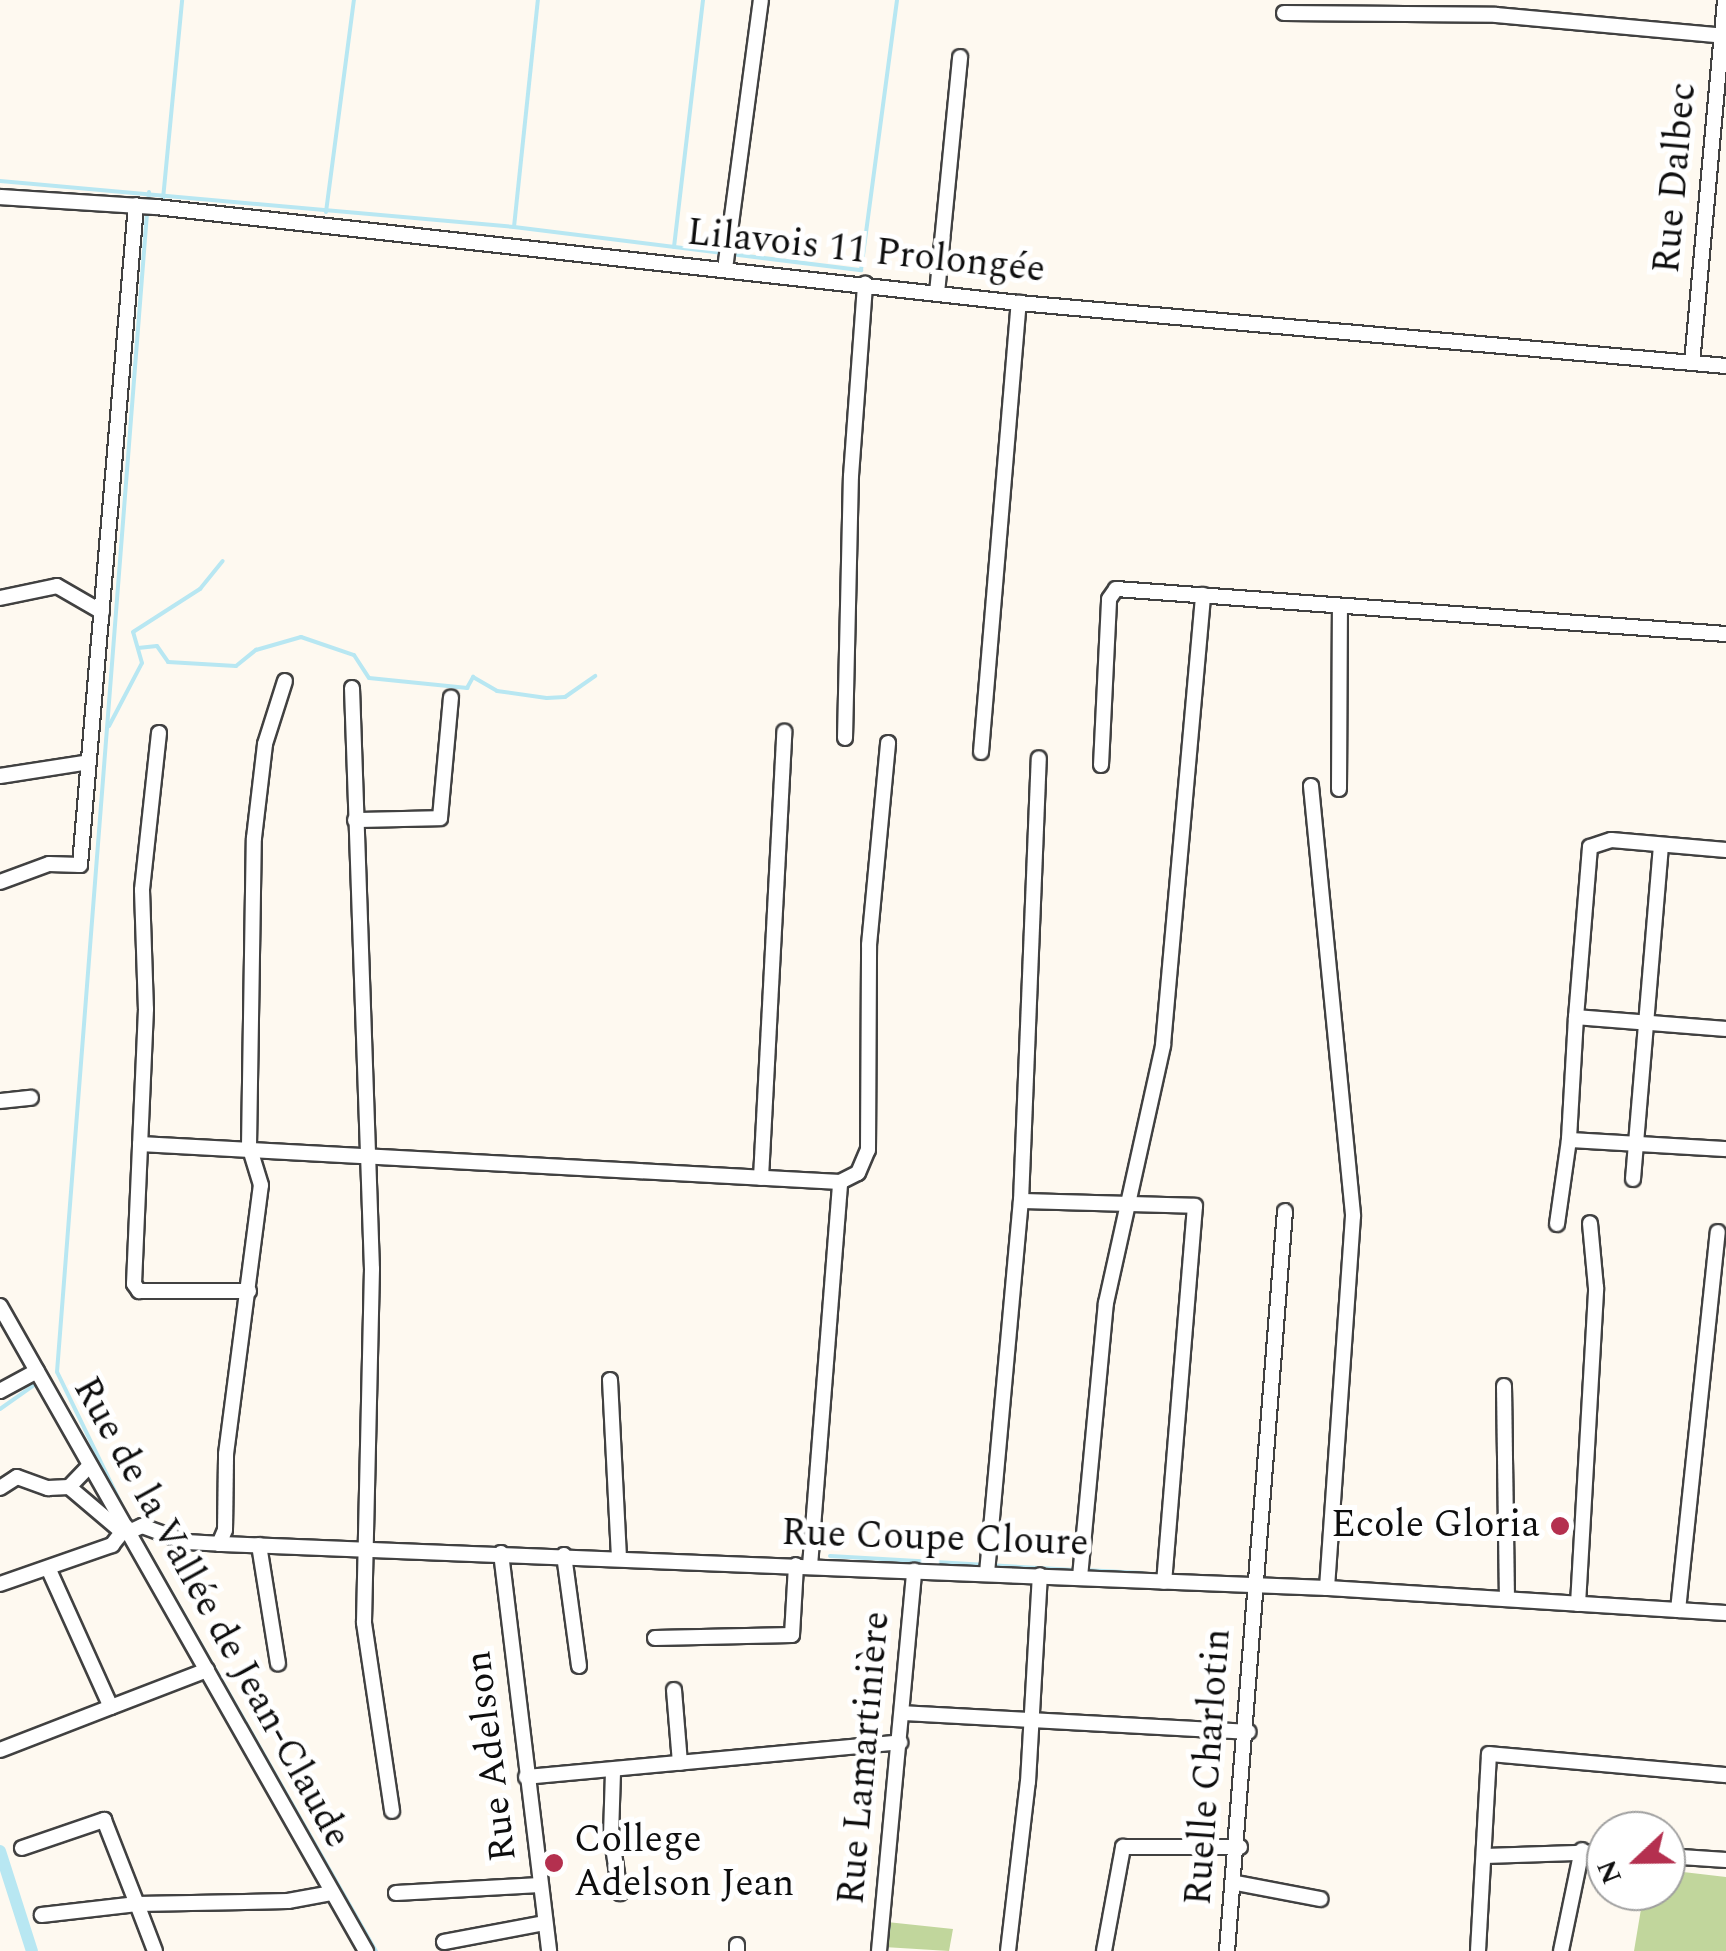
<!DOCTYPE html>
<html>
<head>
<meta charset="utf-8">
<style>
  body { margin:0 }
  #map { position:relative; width:1726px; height:1951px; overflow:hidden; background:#fef9f0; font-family:Spectral,serif }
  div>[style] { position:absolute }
  .forest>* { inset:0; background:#c1d69c }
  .stream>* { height:4px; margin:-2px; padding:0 2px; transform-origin:2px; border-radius:2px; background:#b8e7f2 }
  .canal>* { height:12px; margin:-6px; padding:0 6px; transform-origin:6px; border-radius:6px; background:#b8e7f2 }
  .roads { filter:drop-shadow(2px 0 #414141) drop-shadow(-2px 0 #414141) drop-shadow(0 2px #414141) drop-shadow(0 -2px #414141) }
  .minor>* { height:14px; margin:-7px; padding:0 7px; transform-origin:7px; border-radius:7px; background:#fff }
  .dots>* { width:28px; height:28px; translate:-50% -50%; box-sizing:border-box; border:5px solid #fff; border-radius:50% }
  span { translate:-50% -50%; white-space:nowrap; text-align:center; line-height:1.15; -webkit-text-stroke:10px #fff; paint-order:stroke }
  .street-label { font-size:38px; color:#0e0e0e }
  .poi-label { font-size:38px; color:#0e0e0e }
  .right { translate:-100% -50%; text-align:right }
  .left { translate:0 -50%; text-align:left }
  .north { position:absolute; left:1586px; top:1811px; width:100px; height:100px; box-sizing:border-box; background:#fff; border:2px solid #9f9f9f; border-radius:50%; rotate:248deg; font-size:28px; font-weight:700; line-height:40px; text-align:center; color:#0e0e0e }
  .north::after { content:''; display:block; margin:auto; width:35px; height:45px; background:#b4304f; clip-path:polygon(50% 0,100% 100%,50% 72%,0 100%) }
</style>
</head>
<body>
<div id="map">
  <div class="forest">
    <i style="clip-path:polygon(1666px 1870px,1726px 1877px,1726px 1951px,1634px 1951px,1644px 1891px,1666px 1891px)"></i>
    <i style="clip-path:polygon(887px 1922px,953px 1929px,949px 1951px,884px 1947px)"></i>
  </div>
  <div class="stream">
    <i style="left:0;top:181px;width:516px;rotate:5.11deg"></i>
    <i style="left:514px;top:227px;width:350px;rotate:7.1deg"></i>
    <i style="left:861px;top:270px;width:272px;rotate:-82.4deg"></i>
    <i style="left:163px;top:199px;width:200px;rotate:-84.5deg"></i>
    <i style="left:148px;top:204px;width:12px;rotate:-85deg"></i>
    <i style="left:326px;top:212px;width:214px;rotate:-82.5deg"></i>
    <i style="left:514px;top:227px;width:228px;rotate:-84deg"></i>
    <i style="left:674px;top:247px;width:249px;rotate:-83.3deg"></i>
    <i style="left:138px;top:648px;width:19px;rotate:-6deg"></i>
    <i style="left:157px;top:646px;width:19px;rotate:55deg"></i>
    <i style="left:168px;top:662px;width:68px;rotate:3.4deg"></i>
    <i style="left:236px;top:666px;width:26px;rotate:-39deg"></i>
    <i style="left:256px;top:650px;width:47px;rotate:-16.1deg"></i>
    <i style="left:301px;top:637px;width:56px;rotate:18.8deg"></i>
    <i style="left:354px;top:655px;width:27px;rotate:57deg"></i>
    <i style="left:369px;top:678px;width:99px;rotate:5.8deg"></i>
    <i style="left:467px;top:688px;width:13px;rotate:-61deg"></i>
    <i style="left:473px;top:677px;width:28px;rotate:30deg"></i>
    <i style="left:497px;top:691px;width:50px;rotate:8deg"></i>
    <i style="left:547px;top:698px;width:18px;rotate:-3deg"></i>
    <i style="left:565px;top:697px;width:37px;rotate:-35deg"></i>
    <i style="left:109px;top:726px;width:71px;rotate:-62.4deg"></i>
    <i style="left:142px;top:663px;width:32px;rotate:-106deg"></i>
    <i style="left:133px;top:632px;width:80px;rotate:-32.7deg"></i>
    <i style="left:200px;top:589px;width:36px;rotate:-51deg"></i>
    <i style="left:0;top:1409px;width:45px;rotate:-35.1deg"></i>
    <i style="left:128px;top:1518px;width:162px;rotate:-115.9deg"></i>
    <i style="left:57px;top:1372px;width:1162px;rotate:-85.56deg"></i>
    <i style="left:138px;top:1534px;width:480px;rotate:60.3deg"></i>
    <i style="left:830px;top:1556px;width:245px;rotate:3.3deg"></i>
    <i style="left:1084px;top:1570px;width:58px;rotate:3deg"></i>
    <i style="left:886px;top:1951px;width:30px;rotate:-84deg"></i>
  </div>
  <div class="canal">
    <i style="left:0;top:1851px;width:105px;rotate:72.3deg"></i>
  </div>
  <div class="roads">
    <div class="minor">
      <i style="left:1284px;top:13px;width:212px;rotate:0.5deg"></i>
      <i style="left:1496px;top:15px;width:231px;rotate:5.2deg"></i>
      <i style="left:0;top:197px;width:156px;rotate:3.7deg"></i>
      <i style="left:156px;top:207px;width:868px;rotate:6.35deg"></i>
      <i style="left:1019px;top:303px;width:710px;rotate:5.09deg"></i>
      <i style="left:725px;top:269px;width:271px;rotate:-82.4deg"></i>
      <i style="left:937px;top:293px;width:237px;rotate:-84.4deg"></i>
      <i style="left:1692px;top:363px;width:364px;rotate:-84.8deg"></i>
      <i style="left:0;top:598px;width:58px;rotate:-11.9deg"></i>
      <i style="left:57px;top:586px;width:52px;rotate:30deg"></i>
      <i style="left:352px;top:688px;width:581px;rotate:88.03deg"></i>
      <i style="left:372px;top:1269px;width:354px;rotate:91.3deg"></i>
      <i style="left:364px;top:1623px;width:190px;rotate:81.5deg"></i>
      <i style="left:159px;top:733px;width:158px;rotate:96.2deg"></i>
      <i style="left:142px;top:890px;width:119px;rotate:88.1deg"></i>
      <i style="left:146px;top:1009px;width:275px;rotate:92.5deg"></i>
      <i style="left:134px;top:1284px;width:9px;rotate:54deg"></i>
      <i style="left:139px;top:1291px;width:110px"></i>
      <i style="left:845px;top:738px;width:262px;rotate:-88.7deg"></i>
      <i style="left:851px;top:476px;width:193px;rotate:-85.8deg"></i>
      <i style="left:981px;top:752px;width:451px;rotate:-85.2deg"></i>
      <i style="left:1101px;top:765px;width:166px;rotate:-87.2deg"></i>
      <i style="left:1109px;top:599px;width:12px;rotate:-55deg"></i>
      <i style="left:1116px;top:589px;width:612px;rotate:4.22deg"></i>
      <i style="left:0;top:776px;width:90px;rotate:-8.9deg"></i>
      <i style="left:1311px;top:786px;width:432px;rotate:84.4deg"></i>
      <i style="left:1353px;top:1216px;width:373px;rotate:94deg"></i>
      <i style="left:1339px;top:789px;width:183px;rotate:-89.7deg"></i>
      <i style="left:355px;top:820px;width:85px;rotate:-1.3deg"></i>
      <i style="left:440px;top:818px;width:121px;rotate:-84.8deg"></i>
      <i style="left:1726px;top:850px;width:115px;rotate:-175deg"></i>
      <i style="left:1611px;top:840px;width:22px;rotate:162deg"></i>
      <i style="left:1590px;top:847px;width:171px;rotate:94.7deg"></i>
      <i style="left:1576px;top:1017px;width:150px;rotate:4.6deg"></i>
      <i style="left:0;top:882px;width:52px;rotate:-20.2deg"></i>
      <i style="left:49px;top:864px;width:31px;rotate:2deg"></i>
      <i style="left:80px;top:865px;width:662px;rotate:-85.15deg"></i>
      <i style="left:1576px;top:1017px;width:123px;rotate:93.3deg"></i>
      <i style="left:1569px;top:1140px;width:157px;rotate:3.3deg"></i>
      <i style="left:0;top:1101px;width:31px;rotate:-6deg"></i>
      <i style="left:140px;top:1144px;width:701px;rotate:3.11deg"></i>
      <i style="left:840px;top:1182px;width:20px;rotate:-27deg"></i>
      <i style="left:858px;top:1173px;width:25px;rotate:-67deg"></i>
      <i style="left:868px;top:1150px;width:205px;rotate:-89.7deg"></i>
      <i style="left:869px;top:945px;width:203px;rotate:-84.6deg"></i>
      <i style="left:761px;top:1178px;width:447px;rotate:-87deg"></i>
      <i style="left:1633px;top:1179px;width:335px;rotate:-85.2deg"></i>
      <i style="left:1021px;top:1201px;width:174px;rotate:1.6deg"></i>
      <i style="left:1195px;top:1206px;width:377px;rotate:94.7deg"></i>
      <i style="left:1557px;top:1224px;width:85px;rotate:-81.9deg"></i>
      <i style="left:0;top:1306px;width:742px;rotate:60.43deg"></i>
      <i style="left:610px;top:1380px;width:178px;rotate:87.1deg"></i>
      <i style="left:1504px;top:1386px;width:213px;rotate:89.2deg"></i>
      <i style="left:0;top:1391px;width:42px;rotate:-28.4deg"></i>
      <i style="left:69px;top:1487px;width:70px;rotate:40.3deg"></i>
      <i style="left:0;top:1488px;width:20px;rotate:-33deg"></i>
      <i style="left:17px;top:1477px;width:33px;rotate:20deg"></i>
      <i style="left:48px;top:1488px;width:21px;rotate:-3deg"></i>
      <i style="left:69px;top:1487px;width:30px;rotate:-46deg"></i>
      <i style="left:129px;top:1532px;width:14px;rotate:-25deg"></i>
      <i style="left:142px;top:1526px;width:47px;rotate:20deg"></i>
      <i style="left:186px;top:1542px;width:36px;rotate:3deg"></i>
      <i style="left:222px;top:1544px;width:1106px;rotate:2.28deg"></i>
      <i style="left:1327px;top:1588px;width:400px;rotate:3.6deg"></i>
      <i style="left:219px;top:1544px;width:15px;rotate:-67deg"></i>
      <i style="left:225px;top:1530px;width:76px;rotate:-89.2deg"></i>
      <i style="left:226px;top:1454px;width:271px;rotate:-82.6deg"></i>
      <i style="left:261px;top:1185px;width:41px;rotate:-107.1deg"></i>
      <i style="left:249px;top:1146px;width:308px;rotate:-89.1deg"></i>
      <i style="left:254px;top:838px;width:95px;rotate:-83.3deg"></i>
      <i style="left:265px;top:744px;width:66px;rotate:-72.4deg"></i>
      <i style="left:259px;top:1545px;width:120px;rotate:80.9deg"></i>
      <i style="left:501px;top:1553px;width:401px;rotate:83.1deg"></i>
      <i style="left:564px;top:1555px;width:112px;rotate:82.3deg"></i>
      <i style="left:810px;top:1566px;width:385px;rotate:-85.5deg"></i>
      <i style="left:49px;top:1570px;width:150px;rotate:65.7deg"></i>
      <i style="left:111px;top:1707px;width:103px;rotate:-21.1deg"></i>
      <i style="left:987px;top:1573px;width:374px;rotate:-84.8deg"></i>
      <i style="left:1021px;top:1201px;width:443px;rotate:-87.7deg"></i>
      <i style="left:1080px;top:1577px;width:275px;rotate:-84.6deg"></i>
      <i style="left:1106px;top:1303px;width:264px;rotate:-77.5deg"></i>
      <i style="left:1163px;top:1045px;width:452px;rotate:-84.9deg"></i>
      <i style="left:0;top:1584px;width:119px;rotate:-19.2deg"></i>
      <i style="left:112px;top:1545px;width:23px;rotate:-52deg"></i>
      <i style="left:1578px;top:1604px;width:317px;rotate:-86.7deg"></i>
      <i style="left:1596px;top:1288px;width:65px;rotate:-95.3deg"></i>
      <i style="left:1678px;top:1610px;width:380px;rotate:-84deg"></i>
      <i style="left:655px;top:1638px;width:137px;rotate:-1.3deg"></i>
      <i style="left:792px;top:1635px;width:70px;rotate:-86.7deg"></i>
      <i style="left:674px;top:1690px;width:73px;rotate:85.3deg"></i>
      <i style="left:902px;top:1713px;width:347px;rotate:3.1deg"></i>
      <i style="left:0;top:1750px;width:119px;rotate:-21.2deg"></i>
      <i style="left:613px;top:1772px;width:62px;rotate:91.8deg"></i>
      <i style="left:611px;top:1834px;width:60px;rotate:81.3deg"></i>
      <i style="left:526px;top:1777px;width:376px;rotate:-5.3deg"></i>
      <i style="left:22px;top:1848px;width:87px;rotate:-18.9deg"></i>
      <i style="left:104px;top:1820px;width:90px;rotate:68.6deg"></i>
      <i style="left:137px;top:1904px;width:96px;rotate:173.4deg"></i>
      <i style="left:1485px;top:1856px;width:121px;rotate:-1.9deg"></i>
      <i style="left:1666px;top:1856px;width:60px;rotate:3.8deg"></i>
      <i style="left:1236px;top:1883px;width:86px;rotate:10.7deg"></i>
      <i style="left:396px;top:1893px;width:144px;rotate:-3.2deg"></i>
      <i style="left:444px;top:1942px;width:103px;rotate:-10.7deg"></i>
      <i style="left:155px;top:1951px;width:50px;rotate:-111deg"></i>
      <i style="left:137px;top:1904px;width:151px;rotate:-1.1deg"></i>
      <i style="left:288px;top:1901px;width:45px;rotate:-10.3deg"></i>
      <i style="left:737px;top:1951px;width:6px;rotate:-90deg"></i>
      <i style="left:879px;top:1951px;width:382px;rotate:-84.7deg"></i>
      <i style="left:1008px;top:1951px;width:170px;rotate:-83.3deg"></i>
      <i style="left:1028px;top:1782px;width:207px;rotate:-86.7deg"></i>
      <i style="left:1104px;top:1951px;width:106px;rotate:-79.6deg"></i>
      <i style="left:1123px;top:1847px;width:117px"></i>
      <i style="left:1227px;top:1951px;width:742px;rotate:-85.52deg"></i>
      <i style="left:1478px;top:1951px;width:197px;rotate:-86.8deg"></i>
      <i style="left:1489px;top:1754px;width:238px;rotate:5.1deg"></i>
      <i style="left:1561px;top:1951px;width:103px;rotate:-78.3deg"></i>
    </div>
  </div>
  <div class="dots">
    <i style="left:1560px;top:1526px;background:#b4304f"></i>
    <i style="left:554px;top:1863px;background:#b4304f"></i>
  </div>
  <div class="street-label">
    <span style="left:1676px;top:178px;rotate:-85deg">Rue Dalbec</span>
    <span style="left:866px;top:252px;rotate:6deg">Lilavois 11 Prolongée</span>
    <span style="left:935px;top:1539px;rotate:2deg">Rue Coupe Cloure</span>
    <span style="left:211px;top:1613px;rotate:61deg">Rue de la Vallée de Jean-Claude</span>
    <span style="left:492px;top:1756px;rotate:-97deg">Rue Adelson</span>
    <span style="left:865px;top:1758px;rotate:-85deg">Rue Lamartinière</span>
    <span style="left:1209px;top:1767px;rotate:-86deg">Ruelle Charlotin</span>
  </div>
  <div class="poi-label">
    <span class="right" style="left:1540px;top:1526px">Ecole Gloria</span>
    <span class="left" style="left:574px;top:1863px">College<br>Adelson Jean</span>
  </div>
  <div class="north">N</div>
</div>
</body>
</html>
